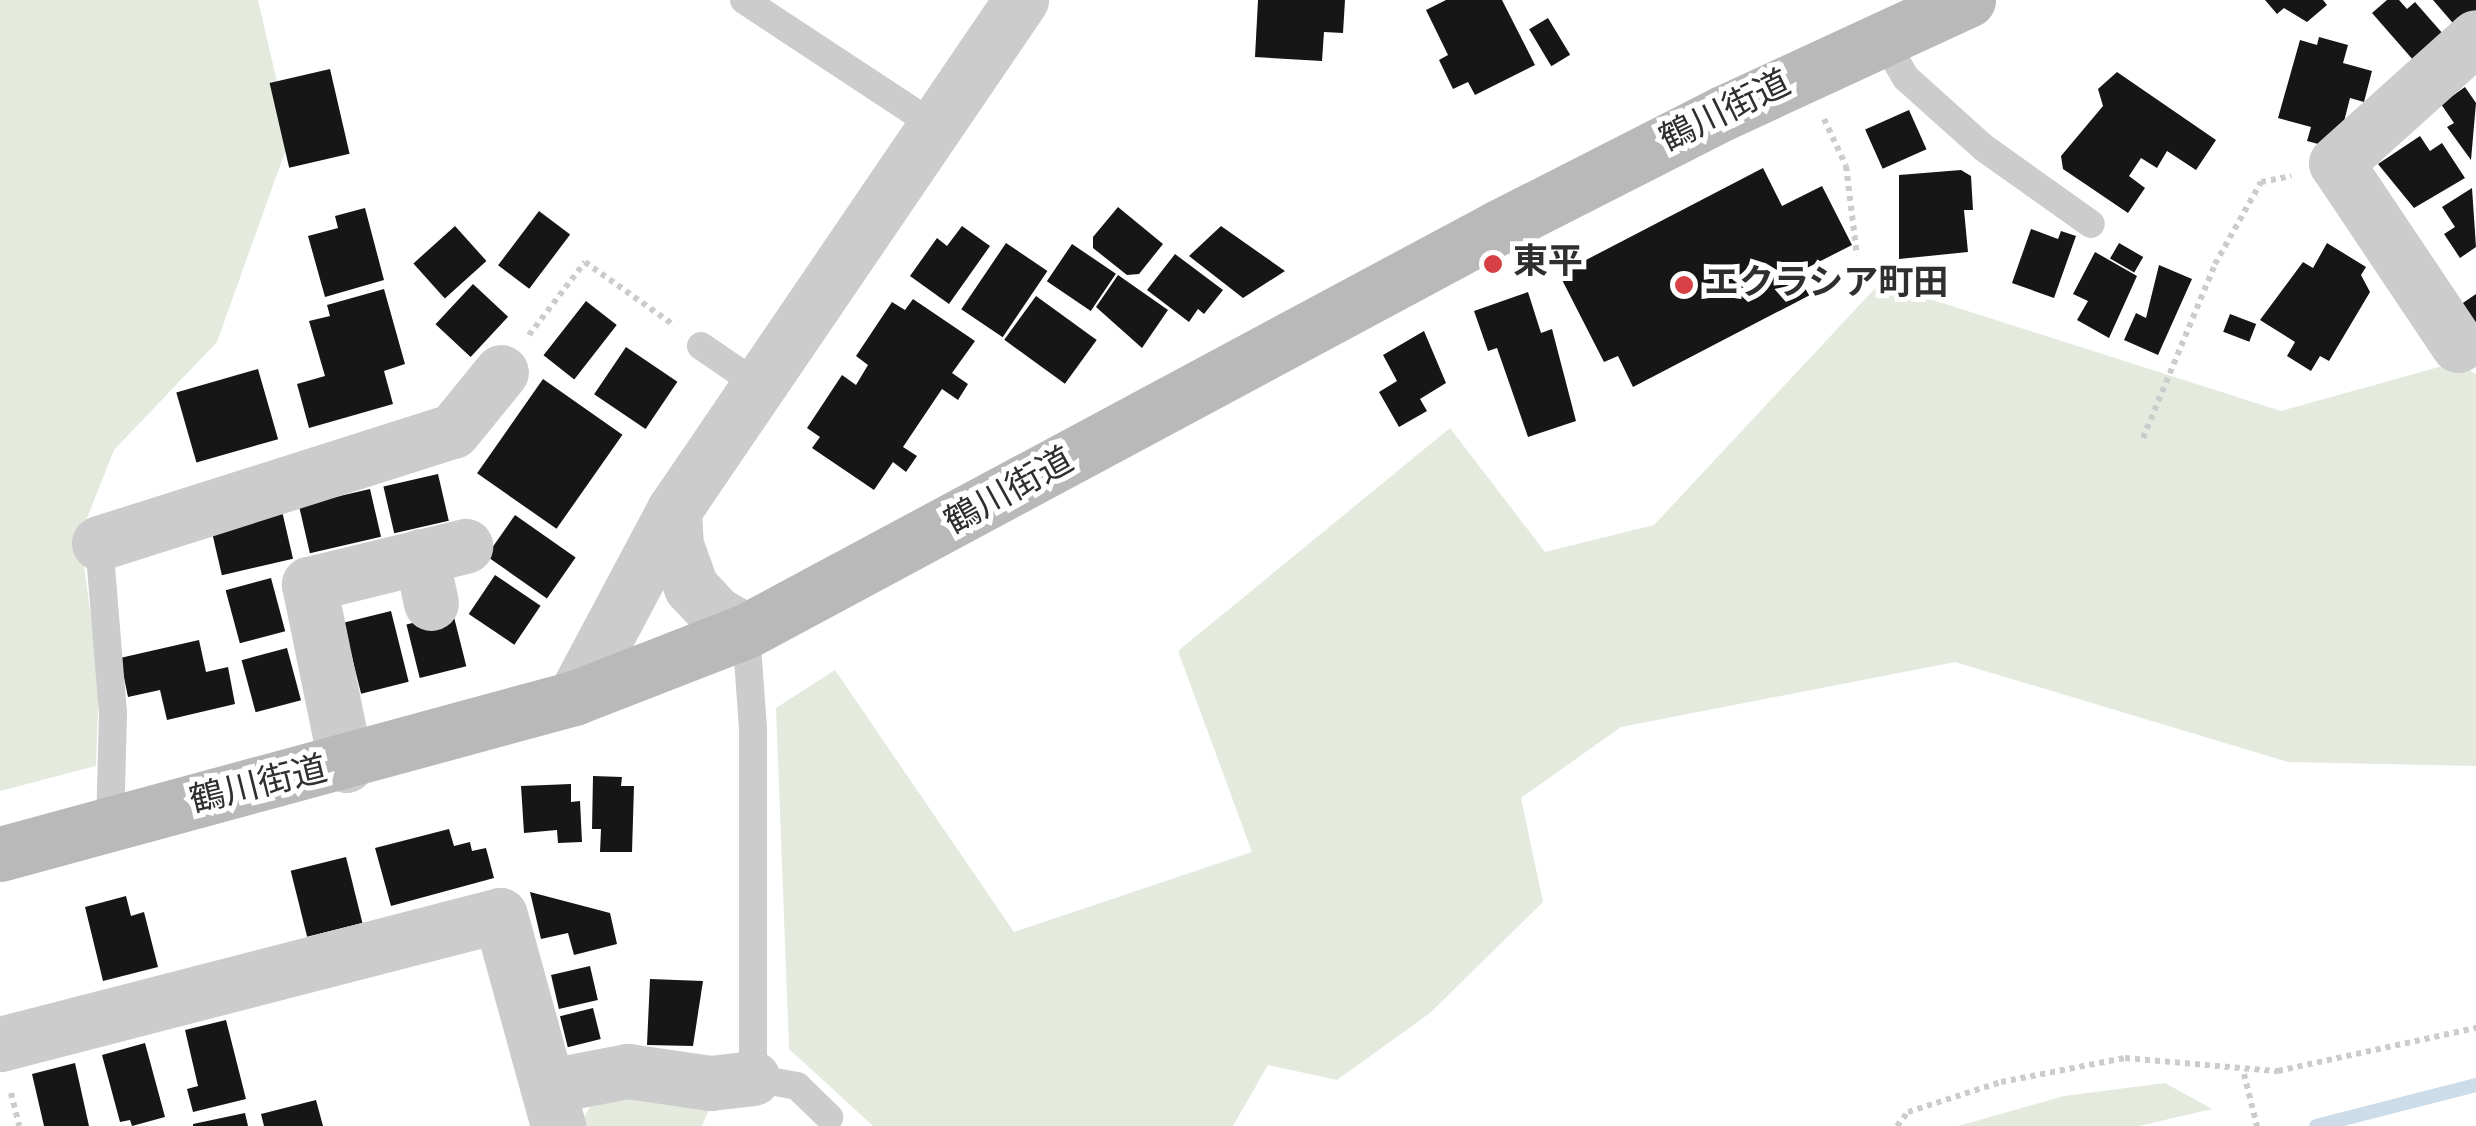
<!DOCTYPE html>
<html>
<head>
<meta charset="utf-8">
<style>
  body { margin:0 }
  #map { position:relative; width:2476px; height:1126px; overflow:hidden; background:#fff; font-family:Overpass,"Noto Sans JP",sans-serif }
  div>[style] { position:absolute }
  .green>* { inset:0; background:#e4ebde }
  .stream>* { height:14px; margin:-7px; padding:0 7px; transform-origin:7px; border-radius:7px; background:#ccdce9 }
  .building>* { inset:0; background:#161616; transform-origin:0 0 }
  .path>* { height:6px; margin-top:-3px; transform-origin:0; background:repeating-linear-gradient(90deg,#ccc 0 5px,transparent 0 10px) }
  .service>* { height:28px; margin:-14px; padding:0 14px; transform-origin:14px; border-radius:14px; background:#ccc }
  .minor>* { height:55px; margin:-27.5px; padding:0 27.5px; transform-origin:27.5px; border-radius:27.5px; background:#ccc }
  .tertiary>* { height:55px; margin:-27.5px; padding:0 27.5px; transform-origin:27.5px; border-radius:27.5px; background:#ccc }
  .secondary>* { height:55px; margin:-27.5px; padding:0 27.5px; transform-origin:27.5px; border-radius:27.5px; background:#b9b9b9 }
  .dots>* { width:28px; height:28px; translate:-50% -50%; box-sizing:border-box; border:5px solid #fff; border-radius:50% }
  span { translate:-50% -50%; white-space:nowrap; text-align:center; line-height:1.15; -webkit-text-stroke:10px #fff; paint-order:stroke }
  .street-label { font-size:35px; color:#2f2f2f }
  .poi-label { font-size:35px; color:#2f2f2f; font-weight:700 }
  .left { translate:0 -50%; text-align:left }
</style>
</head>
<body>
<div id="map">
  <div class="green">
    <i style="clip-path:polygon(0 0,258px 0,290px 138px,217px 342px,114px 450px,80px 536px,99px 678px,96px 766px,0 791px)"></i>
    <i style="clip-path:polygon(1880px 283px,2281px 411px,2457px 362px,2476px 374px,2476px 766px,2288px 762px,1955px 662px,1621px 727px,1521px 798px,1543px 902px,1430px 1013px,1337px 1080px,1268px 1065px,1233px 1126px,873px 1126px,789px 1049px,776px 708px,835px 670px,1014px 932px,1252px 852px,1178px 651px,1450px 428px,1545px 552px,1654px 525px)"></i>
    <i style="clip-path:polygon(2165px 1083px,2212px 1109px,2139px 1126px,1958px 1126px,2064px 1096px)"></i>
    <i style="clip-path:polygon(646px 1091px,712px 1103px,702px 1126px,578px 1126px,596px 1098px)"></i>
  </div>
  <div class="stream">
    <i style="left:2316px;top:1126px;width:165px;rotate:-14.4deg"></i>
  </div>
  <div class="building">
    <i style="clip-path:polygon(1258px 0,1345px 0,1343px 33px,1324px 32px,1322px 61px,1255px 57px)"></i>
    <i style="clip-path:polygon(1446px 0,1502px 0,1535px 65px,1475px 95px,1468px 82px,1453px 89px,1439px 60px,1448px 55px,1426px 10px)"></i>
    <i style="clip-path:polygon(2265px 0,2323px 0,2327px 5px,2307px 22px,2284px 8px,2277px 14px)"></i>
    <i style="clip-path:polygon(2387px 0,2399px 0,2407px 9px,2415px 2px,2451px 43px,2421px 69px,2372px 13px)"></i>
    <i style="clip-path:polygon(2433px 0,2476px 0,2476px 14px,2458px 29px)"></i>
    <i style="left:1548px;top:18px;width:43px;height:22px;rotate:59deg"></i>
    <i style="clip-path:polygon(2319px 37px,2348px 45px,2343px 63px,2372px 71px,2364px 102px,2350px 98px,2337px 149px,2307px 141px,2311px 127px,2278px 118px,2300px 40px,2317px 45px)"></i>
    <i style="left:330px;top:69px;width:87px;height:62px;rotate:77deg"></i>
    <i style="clip-path:polygon(2117px 72px,2216px 140px,2196px 170px,2167px 151px,2157px 168px,2141px 158px,2129px 176px,2145px 188px,2128px 213px,2063px 169px,2061px 156px,2103px 106px,2098px 89px)"></i>
    <i style="clip-path:polygon(2465px 87px,2476px 103px,2471px 160px,2447px 127px,2454px 123px,2441px 104px)"></i>
    <i style="left:1909px;top:110px;width:43px;height:48px;rotate:66deg"></i>
    <i style="clip-path:polygon(2420px 136px,2430px 151px,2442px 143px,2465px 178px,2414px 208px,2378px 164px)"></i>
    <i style="clip-path:polygon(1763px 168px,1782px 206px,1822px 186px,1852px 245px,1797px 273px,1810px 295px,1633px 387px,1618px 356px,1604px 362px,1559px 274px)"></i>
    <i style="clip-path:polygon(1961px 170px,1971px 176px,1973px 210px,1964px 210px,1968px 252px,1899px 259px,1899px 175px)"></i>
    <i style="clip-path:polygon(2472px 188px,2476px 247px,2460px 258px,2444px 234px,2455px 227px,2442px 207px)"></i>
    <i style="clip-path:polygon(1118px 207px,1163px 244px,1139px 274px,1127px 275px,1093px 248px,1093px 237px)"></i>
    <i style="clip-path:polygon(365px 208px,384px 280px,325px 297px,308px 236px,338px 228px,335px 216px)"></i>
    <i style="left:539px;top:211px;width:39px;height:68px;rotate:37deg"></i>
    <i style="left:455px;top:226px;width:47px;height:56px;rotate:48deg"></i>
    <i style="clip-path:polygon(962px 226px,990px 246px,949px 304px,910px 276px,937px 238px,947px 246px)"></i>
    <i style="clip-path:polygon(1221px 226px,1285px 271px,1243px 298px,1189px 256px)"></i>
    <i style="clip-path:polygon(2031px 229px,2058px 239px,2061px 231px,2076px 236px,2054px 298px,2012px 283px)"></i>
    <i style="left:1006px;top:243px;width:50px;height:80px;rotate:34deg"></i>
    <i style="left:2119px;top:243px;width:28px;height:18px;rotate:30deg"></i>
    <i style="clip-path:polygon(2327px 243px,2366px 267px,2361px 275px,2370px 292px,2329px 361px,2320px 356px,2311px 371px,2287px 356px,2295px 342px,2260px 320px,2303px 262px,2313px 268px)"></i>
    <i style="left:1072px;top:244px;width:53px;height:45px;rotate:34deg"></i>
    <i style="clip-path:polygon(2095px 252px,2137px 276px,2109px 338px,2077px 320px,2088px 301px,2073px 294px)"></i>
    <i style="clip-path:polygon(1175px 254px,1223px 290px,1204px 314px,1198px 309px,1189px 322px,1147px 290px)"></i>
    <i style="clip-path:polygon(2159px 265px,2192px 279px,2158px 355px,2124px 340px,2136px 313px,2146px 318px)"></i>
    <i style="clip-path:polygon(1118px 275px,1168px 310px,1142px 348px,1096px 307px)"></i>
    <i style="left:473px;top:284px;width:48px;height:55px;rotate:43deg"></i>
    <i style="clip-path:polygon(384px 289px,405px 364px,384px 371px,393px 404px,309px 428px,297px 384px,325px 376px,309px 321px,330px 316px,327px 305px)"></i>
    <i style="clip-path:polygon(1528px 292px,1541px 333px,1552px 329px,1576px 421px,1528px 437px,1497px 348px,1488px 351px,1474px 311px)"></i>
    <i style="clip-path:polygon(2476px 294px,2476px 335px,2457px 307px)"></i>
    <i style="left:1036px;top:296px;width:75px;height:54px;rotate:36deg"></i>
    <i style="clip-path:polygon(913px 299px,975px 341px,952px 373px,968px 384px,958px 400px,942px 389px,903px 447px,917px 456px,906px 472px,893px 462px,874px 490px,812px 448px,820px 437px,807px 428px,842px 375px,856px 385px,868px 365px,856px 356px,892px 302px,905px 310px)"></i>
    <i style="left:586px;top:301px;width:39px;height:69px;rotate:38deg"></i>
    <i style="left:2230px;top:314px;width:28px;height:19px;rotate:21deg"></i>
    <i style="clip-path:polygon(1424px 331px,1446px 383px,1420px 399px,1427px 411px,1399px 427px,1379px 392px,1397px 381px,1383px 355px)"></i>
    <i style="left:626px;top:347px;width:62px;height:57px;rotate:34deg"></i>
    <i style="left:258px;top:369px;width:73px;height:85px;rotate:74deg"></i>
    <i style="left:543px;top:379px;width:97px;height:115px;rotate:35deg"></i>
    <i style="left:438px;top:474px;width:48px;height:56px;rotate:77deg"></i>
    <i style="left:370px;top:489px;width:49px;height:73px;rotate:77deg"></i>
    <i style="left:282px;top:511px;width:49px;height:73px;rotate:77deg"></i>
    <i style="left:515px;top:515px;width:74px;height:50px;rotate:35deg"></i>
    <i style="left:495px;top:575px;width:55px;height:47px;rotate:34deg"></i>
    <i style="left:271px;top:578px;width:55px;height:47px;rotate:75deg"></i>
    <i style="left:391px;top:611px;width:73px;height:49px;rotate:76deg"></i>
    <i style="left:453px;top:613px;width:55px;height:48px;rotate:76deg"></i>
    <i style="clip-path:polygon(199px 640px,206px 672px,228px 667px,235px 704px,167px 720px,160px 690px,128px 697px,120px 658px)"></i>
    <i style="left:287px;top:648px;width:54px;height:47px;rotate:75deg"></i>
    <i style="clip-path:polygon(593px 776px,622px 777px,621px 786px,634px 786px,632px 852px,600px 852px,601px 829px,592px 829px)"></i>
    <i style="clip-path:polygon(571px 784px,571px 802px,580px 801px,582px 842px,558px 843px,557px 830px,524px 833px,521px 786px)"></i>
    <i style="clip-path:polygon(449px 829px,454px 846px,470px 842px,472px 851px,486px 848px,494px 878px,391px 906px,375px 848px)"></i>
    <i style="left:346px;top:857px;width:68px;height:57px;rotate:76deg"></i>
    <i style="clip-path:polygon(530px 892px,610px 913px,617px 944px,574px 955px,568px 933px,541px 939px)"></i>
    <i style="clip-path:polygon(126px 896px,131px 916px,144px 912px,158px 967px,103px 981px,85px 907px)"></i>
    <i style="left:590px;top:966px;width:35px;height:40px;rotate:77deg"></i>
    <i style="clip-path:polygon(650px 979px,703px 981px,693px 1046px,647px 1045px)"></i>
    <i style="left:593px;top:1008px;width:32px;height:34px;rotate:76deg"></i>
    <i style="clip-path:polygon(226px 1020px,246px 1099px,193px 1112px,187px 1089px,198px 1086px,185px 1030px)"></i>
    <i style="clip-path:polygon(145px 1043px,165px 1117px,132px 1126px,130px 1120px,120px 1122px,102px 1055px)"></i>
    <i style="clip-path:polygon(75px 1063px,89px 1126px,44px 1126px,32px 1074px)"></i>
    <i style="clip-path:polygon(316px 1100px,323px 1126px,264px 1126px,261px 1114px)"></i>
    <i style="clip-path:polygon(245px 1113px,248px 1126px,193px 1126px,193px 1124px)"></i>
  </div>
  <div class="path">
    <i style="left:1824px;top:119px;width:52px;rotate:64.9deg"></i>
    <i style="left:1846px;top:166px;width:90px;rotate:83deg"></i>
    <i style="left:529px;top:335px;width:92px;rotate:-52.5deg"></i>
    <i style="left:585px;top:262px;width:110px;rotate:35.4deg"></i>
    <i style="left:2143px;top:438px;width:188px;rotate:-67.5deg"></i>
    <i style="left:2215px;top:264px;width:94px;rotate:-60.7deg"></i>
    <i style="left:2261px;top:182px;width:31px;rotate:-11deg"></i>
    <i style="left:2244px;top:1074px;width:54px;rotate:76deg"></i>
    <i style="left:11px;top:1093px;width:34px;rotate:76deg"></i>
    <i style="left:1897px;top:1126px;width:18px;rotate:-52deg"></i>
    <i style="left:1908px;top:1112px;width:98px;rotate:-17.9deg"></i>
    <i style="left:2001px;top:1082px;width:126px;rotate:-11deg"></i>
    <i style="left:2125px;top:1058px;width:154px;rotate:4.9deg"></i>
    <i style="left:2278px;top:1071px;width:203px;rotate:-12.3deg"></i>
  </div>
  <div class="service">
    <i style="left:744px;top:0;width:229px;rotate:33.4deg"></i>
    <i style="left:1883px;top:39px;width:45px;rotate:59.5deg"></i>
    <i style="left:1906px;top:78px;width:105px;rotate:41.9deg"></i>
    <i style="left:1984px;top:148px;width:131px;rotate:35.4deg"></i>
    <i style="left:701px;top:346px;width:69px;rotate:34.4deg"></i>
    <i style="left:99px;top:543px;width:171px;rotate:85.3deg"></i>
    <i style="left:113px;top:713px;width:113px;rotate:91.5deg"></i>
    <i style="left:746px;top:631px;width:98px;rotate:85.9deg"></i>
    <i style="left:753px;top:729px;width:349px;rotate:90deg"></i>
    <i style="left:753px;top:1078px;width:45px;rotate:10.3deg"></i>
    <i style="left:797px;top:1086px;width:45px;rotate:44.1deg"></i>
  </div>
  <div class="minor">
    <i style="left:2458px;top:345px;width:219px;rotate:-123.8deg"></i>
    <i style="left:2336px;top:163px;width:188px;rotate:-42deg"></i>
    <i style="left:99px;top:543px;width:371px;rotate:-17.6deg"></i>
    <i style="left:453px;top:431px;width:76px;rotate:-50.9deg"></i>
    <i style="left:421px;top:556px;width:48px;rotate:78deg"></i>
    <i style="left:346px;top:765px;width:185px;rotate:-101.6deg"></i>
    <i style="left:309px;top:584px;width:161px;rotate:-13.7deg"></i>
    <i style="left:0;top:1044px;width:516px;rotate:-14.47deg"></i>
    <i style="left:500px;top:915px;width:219px;rotate:74.6deg"></i>
    <i style="left:549px;top:1086px;width:80px;rotate:-10.8deg"></i>
    <i style="left:628px;top:1071px;width:83px;rotate:8.3deg"></i>
    <i style="left:710px;top:1083px;width:43px;rotate:-6.6deg"></i>
  </div>
  <div class="tertiary">
    <i style="left:674px;top:510px;width:35px;rotate:87deg"></i>
    <i style="left:676px;top:545px;width:45px;rotate:70.3deg"></i>
    <i style="left:691px;top:587px;width:35px;rotate:47deg"></i>
    <i style="left:715px;top:613px;width:36px;rotate:30deg"></i>
    <i style="left:574px;top:698px;width:213px;rotate:-62deg"></i>
    <i style="left:674px;top:510px;width:617px;rotate:-55.77deg"></i>
  </div>
  <div class="secondary">
    <i style="left:0;top:854px;width:595px;rotate:-15.2deg"></i>
    <i style="left:574px;top:698px;width:185px;rotate:-21.3deg"></i>
    <i style="left:746px;top:631px;width:852px;rotate:-28.22deg"></i>
    <i style="left:1497px;top:228px;width:254px;rotate:-27deg"></i>
    <i style="left:1723px;top:113px;width:270px;rotate:-24.8deg"></i>
  </div>
  <div class="dots">
    <i style="left:1493px;top:264px;background:#d74044"></i>
    <i style="left:1684px;top:285px;background:#d74044"></i>
  </div>
  <div class="street-label">
    <span style="left:1726px;top:113px;rotate:-26deg">鶴川街道</span>
    <span style="left:1010px;top:493px;rotate:-29deg">鶴川街道</span>
    <span style="left:259px;top:787px;rotate:-14deg">鶴川街道</span>
  </div>
  <div class="poi-label">
    <span class="left" style="left:1513px;top:264px">東平</span>
    <span class="left" style="left:1704px;top:285px">エクラシア町田</span>
  </div>
</div>
</body>
</html>
